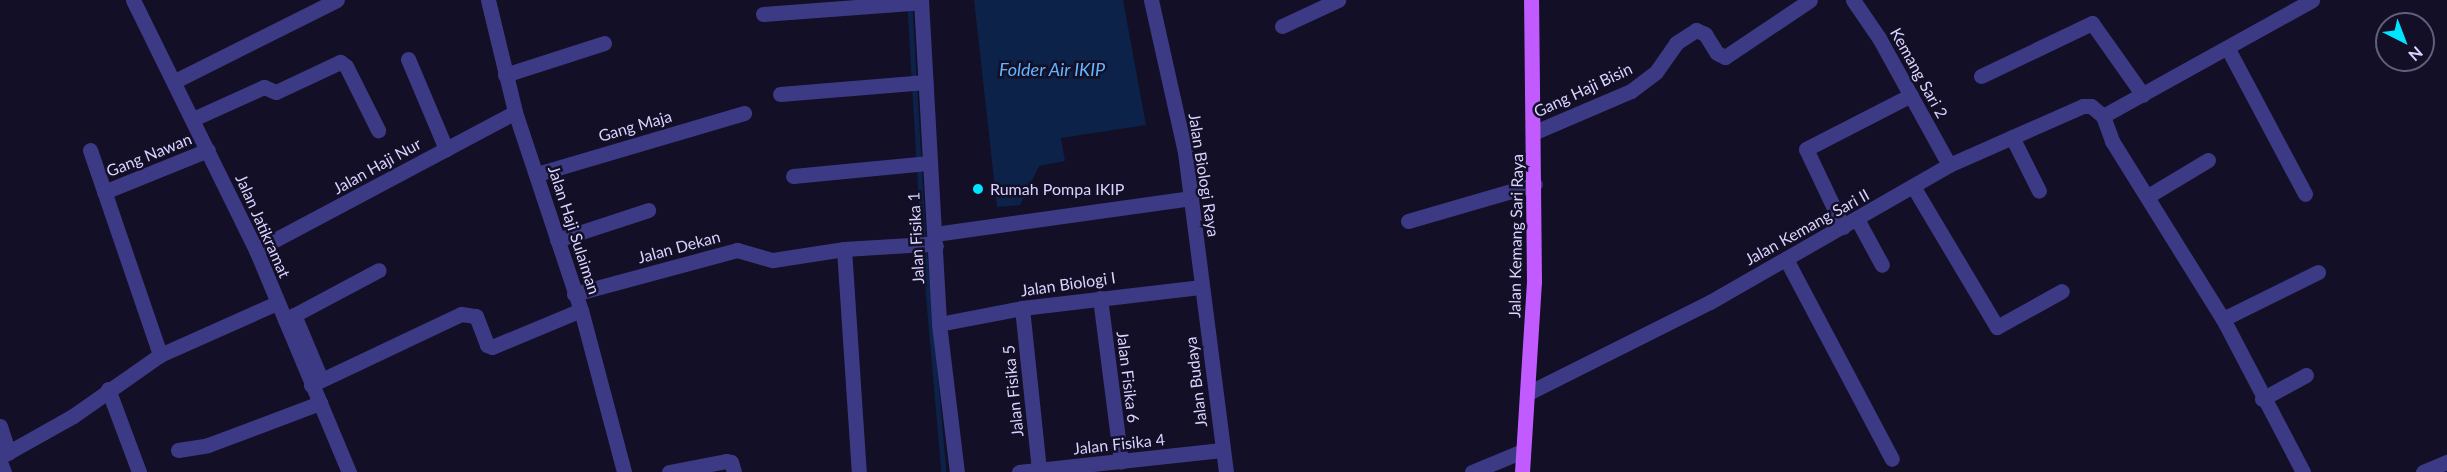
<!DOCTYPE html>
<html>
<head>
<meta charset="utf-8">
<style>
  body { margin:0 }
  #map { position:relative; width:2447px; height:472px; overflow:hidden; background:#130f26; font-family:Lato,sans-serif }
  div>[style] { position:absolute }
  .water>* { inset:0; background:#0c2248 }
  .stream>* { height:4.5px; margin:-2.25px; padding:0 2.25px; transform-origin:2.25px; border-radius:2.25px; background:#0c2248 }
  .minor>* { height:15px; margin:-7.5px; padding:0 7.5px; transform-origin:7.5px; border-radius:7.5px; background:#3d3a85 }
  .major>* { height:15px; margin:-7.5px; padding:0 7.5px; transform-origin:7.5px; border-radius:7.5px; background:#c25bff }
  .dots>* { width:16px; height:16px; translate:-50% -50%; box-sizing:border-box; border:3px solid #130f26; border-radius:50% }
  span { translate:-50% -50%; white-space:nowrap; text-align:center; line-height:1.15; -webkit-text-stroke:5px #130f26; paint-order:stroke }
  .street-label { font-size:16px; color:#d9d4ff }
  .poi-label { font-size:16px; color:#d9d4ff }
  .left { translate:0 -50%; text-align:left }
  .water-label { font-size:18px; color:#62b6ff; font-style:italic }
  .north { position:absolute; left:2375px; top:12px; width:60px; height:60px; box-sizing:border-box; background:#130f26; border:2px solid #625e7d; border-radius:50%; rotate:138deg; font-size:16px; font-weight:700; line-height:24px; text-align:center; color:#d9d4ff }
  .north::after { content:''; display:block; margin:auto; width:21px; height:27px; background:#00e5ff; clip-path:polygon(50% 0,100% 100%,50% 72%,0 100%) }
</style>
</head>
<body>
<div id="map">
  <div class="water">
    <i style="clip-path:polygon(974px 0,1123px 0,1146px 125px,1061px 138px,1065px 161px,1039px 166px,1020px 205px,997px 207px)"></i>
  </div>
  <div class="stream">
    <i style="left:910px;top:6px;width:227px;rotate:86.7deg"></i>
    <i style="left:923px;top:233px;width:240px;rotate:85deg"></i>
  </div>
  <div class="minor">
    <i style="left:133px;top:0;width:279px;rotate:63.8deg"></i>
    <i style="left:256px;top:250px;width:241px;rotate:67.3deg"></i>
    <i style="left:488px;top:0;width:115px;rotate:76.4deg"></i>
    <i style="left:515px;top:112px;width:209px;rotate:71.6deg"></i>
    <i style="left:581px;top:310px;width:168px;rotate:75.1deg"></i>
    <i style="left:921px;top:0;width:324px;rotate:86.8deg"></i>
    <i style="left:939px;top:324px;width:149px;rotate:83.1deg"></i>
    <i style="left:1151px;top:0;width:156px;rotate:77.4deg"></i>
    <i style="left:1185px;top:152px;width:323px;rotate:82.7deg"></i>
    <i style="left:1853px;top:0;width:46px;rotate:55.6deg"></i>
    <i style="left:1879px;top:38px;width:145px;rotate:61.1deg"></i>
    <i style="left:763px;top:14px;width:158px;rotate:-4.3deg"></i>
    <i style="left:1282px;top:26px;width:62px;rotate:-24.9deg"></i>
    <i style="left:2228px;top:49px;width:164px;rotate:62deg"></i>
    <i style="left:408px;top:59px;width:98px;rotate:67.1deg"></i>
    <i style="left:505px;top:75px;width:104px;rotate:-17.9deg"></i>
    <i style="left:1981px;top:76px;width:123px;rotate:-25.5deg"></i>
    <i style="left:2092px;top:23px;width:88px;rotate:54.7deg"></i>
    <i style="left:175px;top:81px;width:181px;rotate:-26.6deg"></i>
    <i style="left:780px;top:94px;width:146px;rotate:-4.7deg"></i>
    <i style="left:2103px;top:116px;width:239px;rotate:-29deg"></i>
    <i style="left:193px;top:119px;width:78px;rotate:-24.3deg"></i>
    <i style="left:264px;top:87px;width:13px;rotate:23deg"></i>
    <i style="left:276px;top:92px;width:71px;rotate:-25.1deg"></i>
    <i style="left:340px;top:62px;width:7px;rotate:34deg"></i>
    <i style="left:346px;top:66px;width:72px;rotate:63.4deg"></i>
    <i style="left:1535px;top:132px;width:104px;rotate:-23.1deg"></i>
    <i style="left:1631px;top:91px;width:31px;rotate:-37deg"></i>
    <i style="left:1656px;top:72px;width:35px;rotate:-55deg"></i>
    <i style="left:1676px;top:43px;width:24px;rotate:-33deg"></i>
    <i style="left:1696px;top:30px;width:10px;rotate:24deg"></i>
    <i style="left:1705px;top:34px;width:22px;rotate:58deg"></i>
    <i style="left:1717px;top:53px;width:9px;rotate:27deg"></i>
    <i style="left:1725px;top:57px;width:102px;rotate:-33.8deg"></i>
    <i style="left:2012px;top:137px;width:60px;rotate:63.4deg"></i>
    <i style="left:90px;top:150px;width:217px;rotate:71.1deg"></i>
    <i style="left:537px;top:174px;width:216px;rotate:-16.4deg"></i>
    <i style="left:793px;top:176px;width:137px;rotate:-5.5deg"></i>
    <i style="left:1914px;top:188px;width:162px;rotate:59.2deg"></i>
    <i style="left:1997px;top:327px;width:74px;rotate:-29deg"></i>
    <i style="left:104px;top:192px;width:112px;rotate:-22deg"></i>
    <i style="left:2148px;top:196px;width:70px;rotate:-31deg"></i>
    <i style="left:1857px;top:219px;width:52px;rotate:61.5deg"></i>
    <i style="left:1408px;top:221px;width:132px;rotate:-16.2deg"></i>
    <i style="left:1843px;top:227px;width:86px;rotate:-115.4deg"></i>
    <i style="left:1806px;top:149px;width:118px;rotate:-27.2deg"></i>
    <i style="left:935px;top:234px;width:259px;rotate:-8deg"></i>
    <i style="left:557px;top:240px;width:96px;rotate:-18.2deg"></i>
    <i style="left:844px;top:249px;width:224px;rotate:86.2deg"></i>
    <i style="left:256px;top:250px;width:293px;rotate:-28deg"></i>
    <i style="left:1786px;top:259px;width:226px;rotate:62.1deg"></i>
    <i style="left:574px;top:294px;width:169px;rotate:-15.1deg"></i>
    <i style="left:737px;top:250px;width:37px;rotate:16deg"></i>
    <i style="left:773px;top:260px;width:72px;rotate:-8.8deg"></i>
    <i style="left:844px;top:249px;width:82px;rotate:-3.5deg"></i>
    <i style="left:926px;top:244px;width:10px;rotate:11deg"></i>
    <i style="left:1100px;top:298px;width:165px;rotate:82.7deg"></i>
    <i style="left:1022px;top:308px;width:163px;rotate:84deg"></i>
    <i style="left:294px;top:315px;width:62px;rotate:67.2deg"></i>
    <i style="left:2223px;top:319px;width:106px;rotate:-26.3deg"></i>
    <i style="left:285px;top:320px;width:106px;rotate:-28deg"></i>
    <i style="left:939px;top:324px;width:85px;rotate:-10.9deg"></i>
    <i style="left:1022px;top:308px;width:181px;rotate:-6.7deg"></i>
    <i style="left:311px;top:385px;width:166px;rotate:-25.3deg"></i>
    <i style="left:461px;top:314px;width:15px;rotate:8deg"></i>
    <i style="left:476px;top:316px;width:31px;rotate:69deg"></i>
    <i style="left:487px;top:345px;width:5px;rotate:22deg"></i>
    <i style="left:492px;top:347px;width:96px;rotate:-22.6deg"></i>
    <i style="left:108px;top:389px;width:89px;rotate:69.5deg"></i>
    <i style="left:1528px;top:393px;width:203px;rotate:-26.6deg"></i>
    <i style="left:1710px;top:302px;width:275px;rotate:-29.8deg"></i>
    <i style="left:1949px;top:165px;width:146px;rotate:-23.8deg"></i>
    <i style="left:2083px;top:106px;width:8px"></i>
    <i style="left:2091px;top:106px;width:16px;rotate:40deg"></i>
    <i style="left:2103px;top:116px;width:27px;rotate:70deg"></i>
    <i style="left:2112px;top:141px;width:210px;rotate:58.1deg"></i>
    <i style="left:2223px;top:319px;width:173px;rotate:62.4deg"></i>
    <i style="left:2262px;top:399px;width:50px;rotate:-28.6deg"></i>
    <i style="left:0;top:426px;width:28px;rotate:72deg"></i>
    <i style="left:178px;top:450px;width:30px;rotate:-9deg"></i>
    <i style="left:208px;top:445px;width:120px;rotate:-20.6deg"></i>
    <i style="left:0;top:457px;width:84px;rotate:-29.3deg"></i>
    <i style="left:73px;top:416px;width:106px;rotate:-35deg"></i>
    <i style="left:160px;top:355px;width:128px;rotate:-24deg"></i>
    <i style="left:0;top:462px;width:11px;rotate:68deg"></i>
    <i style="left:669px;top:472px;width:58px;rotate:-10.9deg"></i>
    <i style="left:726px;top:461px;width:5px;rotate:11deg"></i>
    <i style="left:731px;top:462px;width:10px;rotate:73deg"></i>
    <i style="left:1019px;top:472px;width:204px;rotate:-6.2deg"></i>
    <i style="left:1472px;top:472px;width:55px;rotate:-22.4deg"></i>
    <i style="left:2423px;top:472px;width:26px;rotate:-23deg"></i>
  </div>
  <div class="major">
    <i style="left:1522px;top:472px;width:191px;rotate:-86.4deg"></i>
    <i style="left:1534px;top:281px;width:281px;rotate:-90.6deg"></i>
  </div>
  <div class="dots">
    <i style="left:978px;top:189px;background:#00e5ff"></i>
  </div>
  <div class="street-label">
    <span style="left:1919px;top:73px;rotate:61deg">Kemang Sari 2</span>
    <span style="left:1583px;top:90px;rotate:-25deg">Gang Haji Bisin</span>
    <span style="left:635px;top:126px;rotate:-16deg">Gang Maja</span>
    <span style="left:149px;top:155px;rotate:-22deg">Gang Nawan</span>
    <span style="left:377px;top:166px;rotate:-29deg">Jalan Haji Nur</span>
    <span style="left:1204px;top:175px;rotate:81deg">Jalan Biologi Raya</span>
    <span style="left:263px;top:226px;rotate:66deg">Jalan Jatikramat</span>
    <span style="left:1807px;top:227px;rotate:-29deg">Jalan Kemang Sari II</span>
    <span style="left:574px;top:230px;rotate:72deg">Jalan Haji Sulaiman</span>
    <span style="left:1516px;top:236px;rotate:-89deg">Jalan Kemang Sari Raya</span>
    <span style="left:916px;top:238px;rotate:-93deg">Jalan Fisika 1</span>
    <span style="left:679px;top:247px;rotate:-15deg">Jalan Dekan</span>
    <span style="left:1068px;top:284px;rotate:-8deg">Jalan Biologi I</span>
    <span style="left:1128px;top:377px;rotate:83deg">Jalan Fisika 6</span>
    <span style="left:1196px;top:382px;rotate:-97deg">Jalan Budaya</span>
    <span style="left:1013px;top:391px;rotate:-96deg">Jalan Fisika 5</span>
    <span style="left:1119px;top:444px;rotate:-6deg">Jalan Fisika 4</span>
  </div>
  <div class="poi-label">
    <span class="left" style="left:990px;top:189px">Rumah Pompa IKIP</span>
  </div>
  <div class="water-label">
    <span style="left:1052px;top:69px">Folder Air IKIP</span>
  </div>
  <div class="north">N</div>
</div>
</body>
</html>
